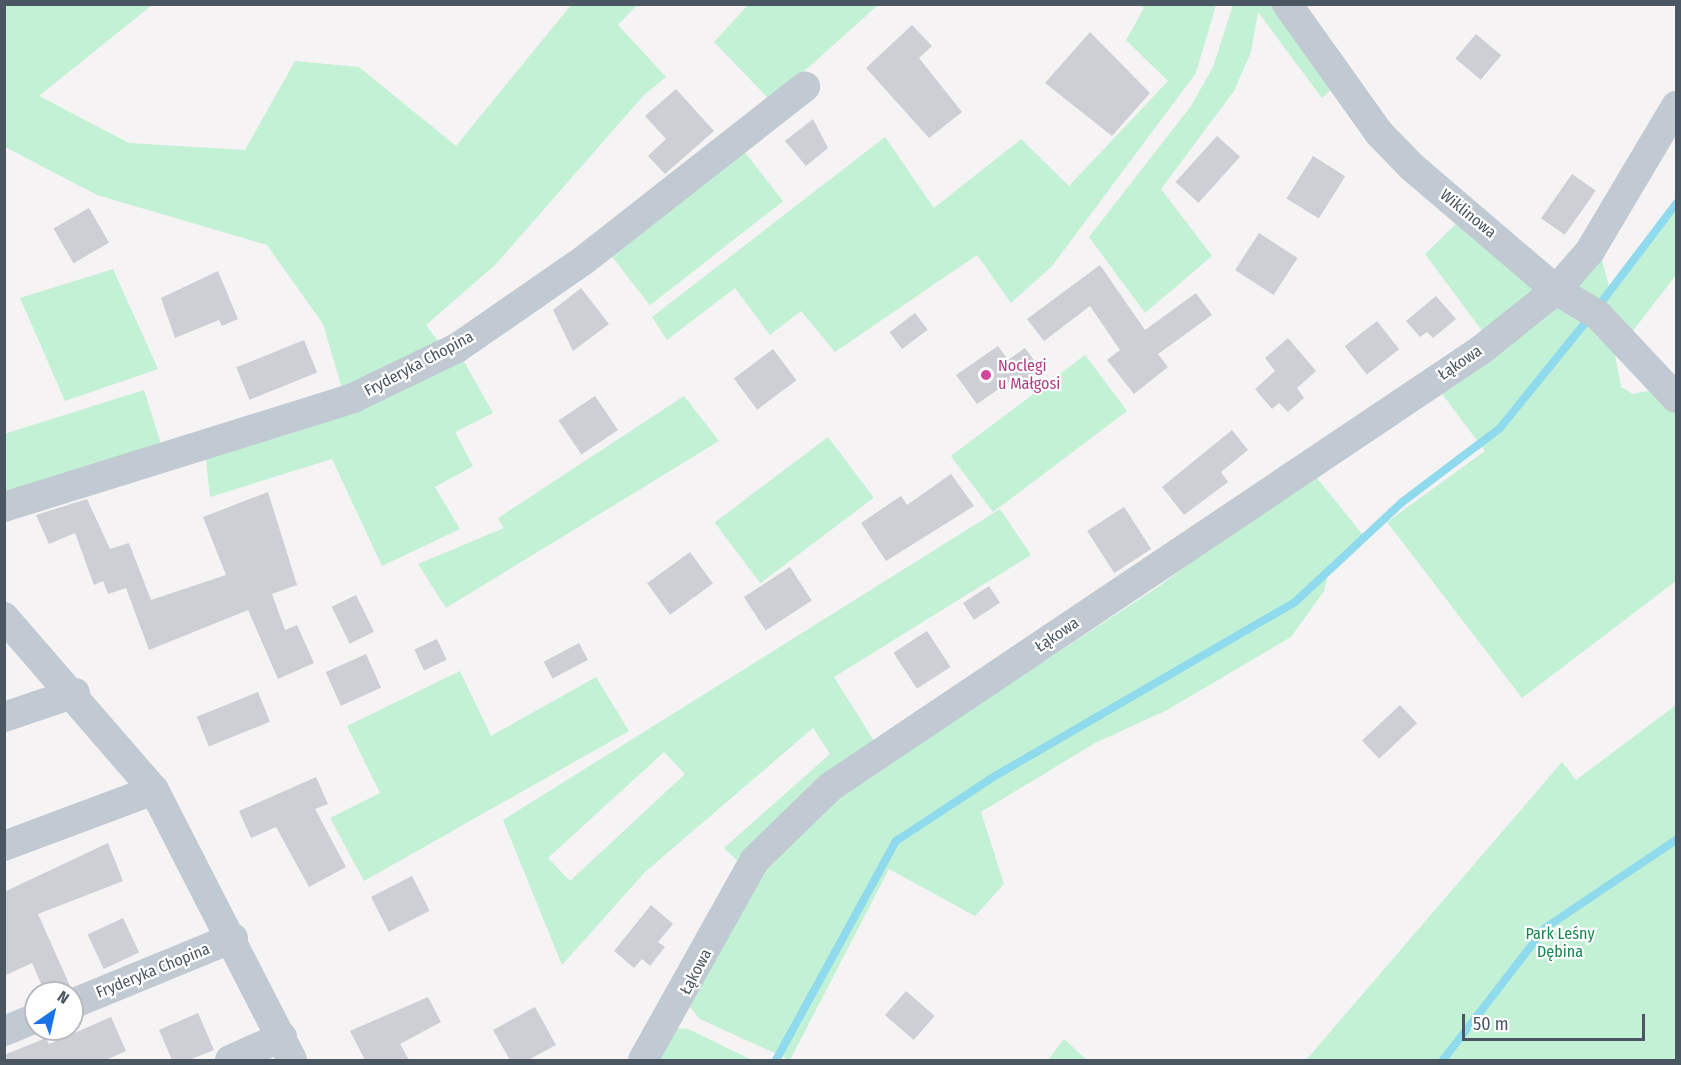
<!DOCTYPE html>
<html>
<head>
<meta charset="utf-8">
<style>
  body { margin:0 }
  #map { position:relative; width:1681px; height:1065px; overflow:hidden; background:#f5f3f3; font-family:"Fira Sans Condensed",sans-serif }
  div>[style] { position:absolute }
  .green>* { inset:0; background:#c3f1d5; transform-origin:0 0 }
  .stream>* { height:8px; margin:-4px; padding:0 4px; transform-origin:4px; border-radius:4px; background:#90daee }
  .building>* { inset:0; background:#cdcfd5; transform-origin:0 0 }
  .minor>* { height:30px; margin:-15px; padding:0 15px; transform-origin:15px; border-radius:15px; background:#c1cad2 }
  .dots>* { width:16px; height:16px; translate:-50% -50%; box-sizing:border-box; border:3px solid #fff; border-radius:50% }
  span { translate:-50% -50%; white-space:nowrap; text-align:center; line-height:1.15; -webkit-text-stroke:4.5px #fff; paint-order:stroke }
  .street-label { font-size:16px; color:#4a5661 }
  .hotel-label { font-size:16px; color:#b23c85 }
  .left { translate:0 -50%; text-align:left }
  .park-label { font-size:16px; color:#17864f }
  .frame { position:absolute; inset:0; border:6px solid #4a5661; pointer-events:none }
  .north { position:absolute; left:24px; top:981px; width:60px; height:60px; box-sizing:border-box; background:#fff; border:2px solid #b7bbc0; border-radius:50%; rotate:34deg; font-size:16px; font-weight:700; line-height:24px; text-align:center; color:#4a5661 }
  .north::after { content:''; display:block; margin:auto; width:21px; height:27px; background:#1a73e8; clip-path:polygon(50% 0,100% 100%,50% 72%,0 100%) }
  .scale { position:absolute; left:1462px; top:1014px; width:183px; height:27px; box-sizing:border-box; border:3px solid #4a5661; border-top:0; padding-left:8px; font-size:18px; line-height:21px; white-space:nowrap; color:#4a5661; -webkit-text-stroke:4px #fff; paint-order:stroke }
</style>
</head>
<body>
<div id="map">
  <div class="green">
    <i style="clip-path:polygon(4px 5px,152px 5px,39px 96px,129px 143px,245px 150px,295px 61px,359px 67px,456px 146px,571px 5px,637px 5px,618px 25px,666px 77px,644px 95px,496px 264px,426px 325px,443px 348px,343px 392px,323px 324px,267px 245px,97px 195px,5px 147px)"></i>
    <i style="clip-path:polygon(748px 5px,878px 5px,771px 101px,714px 42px)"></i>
    <i style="clip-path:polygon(1140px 5px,1216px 5px,1196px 73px,1052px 266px,1011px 303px,977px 255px,835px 352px,801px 311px,770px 335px,735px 288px,667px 340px,652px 317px,885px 137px,934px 208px,1021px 139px,1069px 186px,1168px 81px,1126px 40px,1144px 8px)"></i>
    <i style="clip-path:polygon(1233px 5px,1279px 5px,1334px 87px,1322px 98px,1258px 12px,1251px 52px,1234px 91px,1161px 189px,1212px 256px,1145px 313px,1089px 237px,1191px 106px,1213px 67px)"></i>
    <i style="left:740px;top:146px;width:70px;height:169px;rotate:52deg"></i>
    <i style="clip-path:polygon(1676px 201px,1676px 275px,1632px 332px,1576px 285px,1599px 249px,1609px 286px)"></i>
    <i style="clip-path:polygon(1460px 220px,1533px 287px,1531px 296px,1483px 332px,1425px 254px)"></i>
    <i style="clip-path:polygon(113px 269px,158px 369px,65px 401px,20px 298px)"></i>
    <i style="clip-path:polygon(1565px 304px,1614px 349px,1621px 387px,1633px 394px,1658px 389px,1676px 411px,1676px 581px,1522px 698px,1387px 522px,1485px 451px,1440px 391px,1553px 305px)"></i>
    <i style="left:1085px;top:355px;width:70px;height:168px;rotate:53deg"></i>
    <i style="clip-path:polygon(462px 358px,493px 413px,455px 432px,473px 466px,435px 487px,460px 529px,382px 566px,332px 459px,210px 497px,205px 450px)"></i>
    <i style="clip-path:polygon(144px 390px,163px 450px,5px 495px,4px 434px)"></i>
    <i style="clip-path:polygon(684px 396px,719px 441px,446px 608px,418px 564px,504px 528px,498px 518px)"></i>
    <i style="left:828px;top:437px;width:76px;height:142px;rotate:53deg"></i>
    <i style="clip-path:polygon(1312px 472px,1367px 540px,1331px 562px,1324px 591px,1291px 637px,1167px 710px,1095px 743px,981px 812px,1004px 884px,975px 916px,889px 869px,790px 1060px,700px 1019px,687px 1004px,761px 875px,810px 814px,1158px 587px)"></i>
    <i style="clip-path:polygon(evenodd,1000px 509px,1031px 555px,834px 677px,874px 741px,742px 865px,724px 848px,830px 754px,813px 728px,645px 872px,562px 965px,503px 820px,1000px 509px,664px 752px,685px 774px,570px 881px,548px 858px,664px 752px)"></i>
    <i style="clip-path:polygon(460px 671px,491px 736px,596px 677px,629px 731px,364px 881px,330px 818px,380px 793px,347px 726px)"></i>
    <i style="clip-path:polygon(1676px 705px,1676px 1060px,1306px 1060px,1562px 762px,1576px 780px)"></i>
    <i style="clip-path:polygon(673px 1028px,688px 1029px,752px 1060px,651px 1060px)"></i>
    <i style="clip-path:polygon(1064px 1039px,1087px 1060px,1048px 1060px)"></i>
  </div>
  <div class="stream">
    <i style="left:1597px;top:308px;width:131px;rotate:-52.8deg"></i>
    <i style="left:776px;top:1060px;width:250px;rotate:-61.3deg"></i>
    <i style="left:896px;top:841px;width:118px;rotate:-33.3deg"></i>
    <i style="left:995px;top:776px;width:347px;rotate:-30.1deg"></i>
    <i style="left:1295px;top:602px;width:145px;rotate:-43deg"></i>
    <i style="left:1401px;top:503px;width:124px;rotate:-37.1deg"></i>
    <i style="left:1500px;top:428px;width:143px;rotate:-51deg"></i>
    <i style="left:1443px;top:1060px;width:167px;rotate:-52.3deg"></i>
    <i style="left:1545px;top:928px;width:158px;rotate:-33.9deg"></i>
  </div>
  <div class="building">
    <i style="clip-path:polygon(912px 25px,932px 46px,919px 58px,962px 112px,929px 138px,866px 68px)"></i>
    <i style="clip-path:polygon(1090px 32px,1150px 93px,1112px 136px,1045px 83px)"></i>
    <i style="left:1476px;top:34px;width:33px;height:32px;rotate:40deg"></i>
    <i style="clip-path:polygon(676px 89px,714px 131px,665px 174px,648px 156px,666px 139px,645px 116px)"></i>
    <i style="clip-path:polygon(813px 119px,828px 148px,806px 166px,785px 141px)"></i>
    <i style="left:1217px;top:136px;width:31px;height:62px;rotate:42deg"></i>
    <i style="left:1313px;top:156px;width:38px;height:50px;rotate:32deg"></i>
    <i style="left:1572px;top:174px;width:29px;height:54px;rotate:35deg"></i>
    <i style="left:89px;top:208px;width:40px;height:41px;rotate:60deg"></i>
    <i style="left:1259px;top:233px;width:46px;height:44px;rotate:33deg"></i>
    <i style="clip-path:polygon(1100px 265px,1145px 330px,1196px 293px,1212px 315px,1158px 354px,1168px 367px,1134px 394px,1107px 360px,1120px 350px,1090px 306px,1044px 341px,1027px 319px)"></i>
    <i style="clip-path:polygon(218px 271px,238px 319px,222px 326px,219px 320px,175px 338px,161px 298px)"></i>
    <i style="clip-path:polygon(581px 288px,609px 324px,573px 351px,553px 310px)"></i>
    <i style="clip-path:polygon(1436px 296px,1456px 319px,1433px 338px,1427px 332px,1420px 337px,1406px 321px)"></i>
    <i style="left:915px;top:313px;width:21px;height:32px;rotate:53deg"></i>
    <i style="left:1377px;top:321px;width:36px;height:41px;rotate:52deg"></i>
    <i style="clip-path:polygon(1288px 338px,1316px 371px,1297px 388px,1304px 398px,1288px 412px,1279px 403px,1272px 409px,1255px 389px,1275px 371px,1265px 358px)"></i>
    <i style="left:304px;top:340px;width:35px;height:73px;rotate:68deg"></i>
    <i style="clip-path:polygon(998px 346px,1008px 360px,1025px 348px,1041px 370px,1023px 382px,1019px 375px,977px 404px,956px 375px)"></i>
    <i style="left:773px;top:349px;width:39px;height:49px;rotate:53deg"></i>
    <i style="left:595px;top:396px;width:41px;height:44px;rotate:56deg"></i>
    <i style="clip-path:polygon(1232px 430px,1248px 450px,1221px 472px,1228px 482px,1184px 515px,1162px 487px)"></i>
    <i style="clip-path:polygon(951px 474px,974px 506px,886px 561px,861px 523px,901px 496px,907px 505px)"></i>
    <i style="clip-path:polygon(268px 492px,297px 585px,272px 594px,285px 630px,297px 625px,314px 663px,278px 679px,248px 610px,149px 650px,126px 588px,108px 594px,103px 581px,94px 585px,75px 533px,49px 544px,36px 515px,87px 499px,110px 549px,129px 543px,151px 600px,226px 575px,203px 517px)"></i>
    <i style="left:1124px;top:507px;width:50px;height:44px;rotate:57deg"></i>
    <i style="left:690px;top:552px;width:39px;height:53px;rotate:54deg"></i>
    <i style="left:790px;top:567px;width:40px;height:55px;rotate:57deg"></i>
    <i style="left:989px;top:586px;width:20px;height:31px;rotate:57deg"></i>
    <i style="left:356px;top:595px;width:41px;height:27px;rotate:64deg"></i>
    <i style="left:927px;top:631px;width:43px;height:40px;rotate:57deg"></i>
    <i style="left:437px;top:639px;width:23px;height:25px;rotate:65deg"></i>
    <i style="left:579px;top:643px;width:19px;height:40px;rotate:62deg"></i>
    <i style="left:366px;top:654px;width:37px;height:44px;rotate:66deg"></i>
    <i style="left:258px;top:692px;width:32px;height:66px;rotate:68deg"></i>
    <i style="left:1400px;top:705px;width:25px;height:52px;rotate:47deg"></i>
    <i style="clip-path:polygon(316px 777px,328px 804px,315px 809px,346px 867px,309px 887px,276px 827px,251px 838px,239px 811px)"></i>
    <i style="clip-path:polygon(108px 843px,123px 881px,38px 914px,70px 986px,45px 993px,32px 963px,4px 976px,4px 892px)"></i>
    <i style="left:412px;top:876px;width:39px;height:46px;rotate:63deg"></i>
    <i style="clip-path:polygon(651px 905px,673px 924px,658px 942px,665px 947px,650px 966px,642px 959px,634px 968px,614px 951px)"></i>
    <i style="left:123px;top:918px;width:38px;height:39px;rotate:65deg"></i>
    <i style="left:906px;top:991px;width:38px;height:32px;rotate:41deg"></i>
    <i style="clip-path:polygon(428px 997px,441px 1022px,400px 1044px,409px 1060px,365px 1060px,350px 1031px)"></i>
    <i style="clip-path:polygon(535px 1007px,556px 1045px,528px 1060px,510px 1060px,493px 1030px)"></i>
    <i style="clip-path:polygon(198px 1013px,214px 1050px,189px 1060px,172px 1060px,159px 1030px)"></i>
    <i style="clip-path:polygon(111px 1017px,126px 1051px,106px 1060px,4px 1060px,4px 1055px,46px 1038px,49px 1044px)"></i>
  </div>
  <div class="minor">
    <i style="left:1287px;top:4px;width:158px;rotate:54.5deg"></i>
    <i style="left:1379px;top:133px;width:47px;rotate:45.9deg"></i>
    <i style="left:1412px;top:167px;width:189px;rotate:40.5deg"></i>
    <i style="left:1556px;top:290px;width:49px;rotate:30.8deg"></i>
    <i style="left:1598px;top:315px;width:114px;rotate:46.8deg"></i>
    <i style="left:4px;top:507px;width:366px;rotate:-17.3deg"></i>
    <i style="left:353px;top:398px;width:115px;rotate:-25.7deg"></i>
    <i style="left:457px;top:348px;width:155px;rotate:-34.7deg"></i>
    <i style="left:584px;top:260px;width:281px;rotate:-38.1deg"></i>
    <i style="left:4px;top:617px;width:229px;rotate:49.1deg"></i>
    <i style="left:154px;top:790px;width:303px;rotate:62.9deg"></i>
    <i style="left:4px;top:717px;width:75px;rotate:-18.7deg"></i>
    <i style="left:4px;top:846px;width:160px;rotate:-20.5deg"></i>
    <i style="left:72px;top:1004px;width:174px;rotate:-22.3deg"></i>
    <i style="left:4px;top:1031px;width:35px;rotate:-22deg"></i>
    <i style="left:230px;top:1060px;width:57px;rotate:-23.9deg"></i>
    <i style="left:643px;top:1060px;width:229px;rotate:-60.8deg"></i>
    <i style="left:755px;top:860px;width:105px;rotate:-44.2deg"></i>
    <i style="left:830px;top:787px;width:784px;rotate:-33.87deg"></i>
    <i style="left:1481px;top:350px;width:96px;rotate:-38.7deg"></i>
    <i style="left:1556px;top:290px;width:52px;rotate:-48.9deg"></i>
    <i style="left:1590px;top:251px;width:169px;rotate:-59.3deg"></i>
  </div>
  <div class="dots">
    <i style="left:986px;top:375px;background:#d1479c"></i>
  </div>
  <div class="street-label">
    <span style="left:1468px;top:214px;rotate:39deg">Wiklinowa</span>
    <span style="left:1460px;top:363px;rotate:-34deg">Łąkowa</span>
    <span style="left:419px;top:364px;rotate:-28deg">Fryderyka Chopina</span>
    <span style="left:1057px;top:635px;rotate:-34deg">Łąkowa</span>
    <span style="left:153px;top:971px;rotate:-22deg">Fryderyka Chopina</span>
    <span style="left:696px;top:972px;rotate:-62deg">Łąkowa</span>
  </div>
  <div class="hotel-label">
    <span class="left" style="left:998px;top:375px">Noclegi<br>u Małgosi</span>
  </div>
  <div class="park-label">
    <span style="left:1560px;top:943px">Park Leśny<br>Dębina</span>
  </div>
  <div class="frame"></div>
  <div class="north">N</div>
  <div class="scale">50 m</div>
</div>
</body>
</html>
